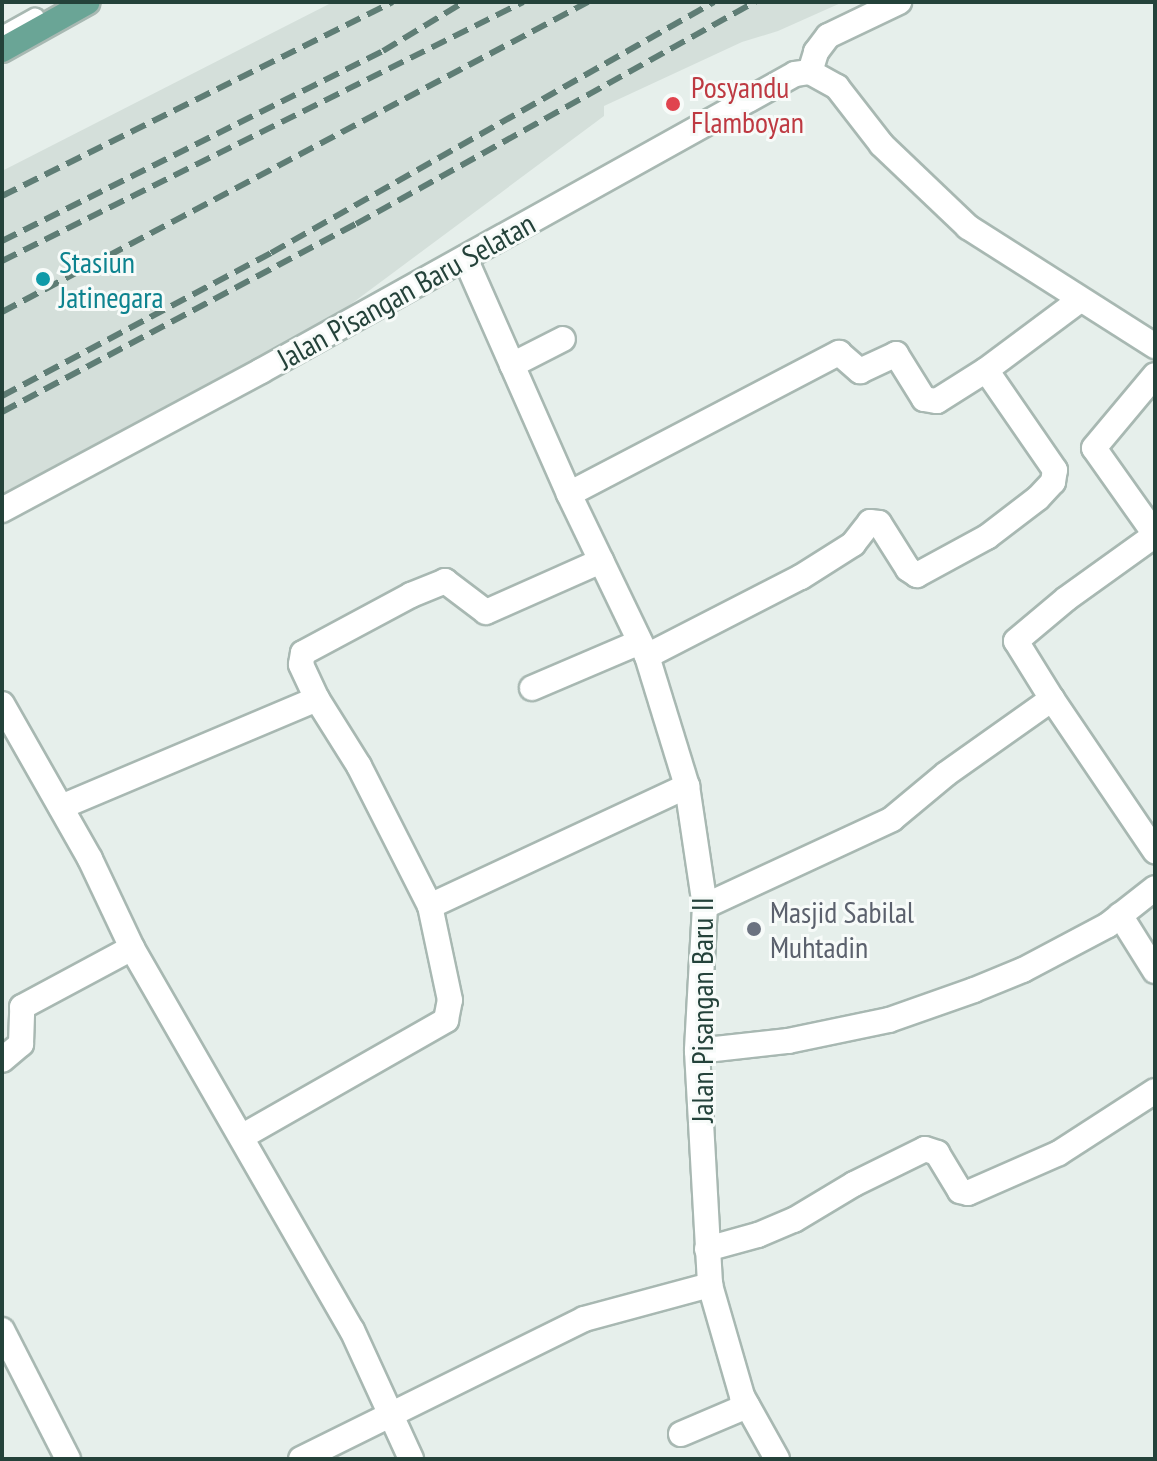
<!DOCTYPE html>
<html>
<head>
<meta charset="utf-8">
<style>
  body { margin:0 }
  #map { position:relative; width:1157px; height:1461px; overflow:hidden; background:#e6efeb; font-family:"PT Sans Narrow",sans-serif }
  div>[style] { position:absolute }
  .built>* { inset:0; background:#d4dfda }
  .roads { filter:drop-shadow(2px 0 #a8b8b2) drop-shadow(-2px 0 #a8b8b2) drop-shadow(0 2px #a8b8b2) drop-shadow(0 -2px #a8b8b2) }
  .lane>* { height:18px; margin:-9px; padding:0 9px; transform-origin:9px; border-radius:9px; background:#fff }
  .street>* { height:24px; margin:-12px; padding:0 12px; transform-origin:12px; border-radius:12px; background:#fff }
  .primary>* { height:24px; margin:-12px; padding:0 12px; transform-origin:12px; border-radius:12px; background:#6aa596 }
  .rail>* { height:6px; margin-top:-3px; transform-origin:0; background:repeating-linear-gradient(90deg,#5f7d75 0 16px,transparent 0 24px) }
  .dots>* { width:22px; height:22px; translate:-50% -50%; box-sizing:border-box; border:4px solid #f7fbf9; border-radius:50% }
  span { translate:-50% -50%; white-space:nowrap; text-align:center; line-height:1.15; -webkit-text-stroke:6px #f7fbf9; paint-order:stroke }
  .health-label { font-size:30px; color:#be3a42 }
  .left { translate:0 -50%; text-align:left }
  .culture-label { font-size:30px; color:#0d838f }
  .street-label { font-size:30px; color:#24423a }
  .worship-label { font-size:30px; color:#5b616d }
  .frame { position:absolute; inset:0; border:4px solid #24423a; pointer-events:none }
</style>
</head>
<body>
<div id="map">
  <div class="built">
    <i style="clip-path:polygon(333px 2px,843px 2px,778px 31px,742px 42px,604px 106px,604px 116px,261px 371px,2px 505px,2px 171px)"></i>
  </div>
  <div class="roads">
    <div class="lane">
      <i style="left:2px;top:36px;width:38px;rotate:-29deg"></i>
    </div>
    <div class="street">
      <i style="left:810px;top:72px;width:31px;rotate:29deg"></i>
      <i style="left:837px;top:87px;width:73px;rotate:52.2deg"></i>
      <i style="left:882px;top:145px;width:119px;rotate:43.6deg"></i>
      <i style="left:968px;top:227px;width:222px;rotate:32.5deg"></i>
      <i style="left:810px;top:72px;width:21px;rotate:-73deg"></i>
      <i style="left:816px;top:52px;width:20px;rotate:-53deg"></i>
      <i style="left:828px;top:36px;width:79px;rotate:-25.6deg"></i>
      <i style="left:465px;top:258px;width:258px;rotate:66.2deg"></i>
      <i style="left:569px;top:494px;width:180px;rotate:64.3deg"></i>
      <i style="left:647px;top:656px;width:136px;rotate:72.9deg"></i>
      <i style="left:687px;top:786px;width:121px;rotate:81.5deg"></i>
      <i style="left:705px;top:906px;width:145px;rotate:93.2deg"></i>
      <i style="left:697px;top:1051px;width:234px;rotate:86.8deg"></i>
      <i style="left:710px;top:1285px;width:116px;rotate:73.9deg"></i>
      <i style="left:742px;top:1396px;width:72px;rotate:60.9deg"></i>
      <i style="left:512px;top:365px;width:57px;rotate:-27deg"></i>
      <i style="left:569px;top:494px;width:305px;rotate:-27.6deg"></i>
      <i style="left:839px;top:353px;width:28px;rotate:41deg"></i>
      <i style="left:860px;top:371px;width:40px;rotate:-25deg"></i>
      <i style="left:896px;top:354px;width:53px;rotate:58.1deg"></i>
      <i style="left:924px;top:399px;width:13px;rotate:9deg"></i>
      <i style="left:937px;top:401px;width:58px;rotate:-32.3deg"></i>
      <i style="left:986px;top:370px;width:117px;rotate:-36.7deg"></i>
      <i style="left:2px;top:510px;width:294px;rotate:-28.2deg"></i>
      <i style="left:261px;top:371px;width:611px;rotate:-29.08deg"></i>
      <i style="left:795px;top:74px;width:15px;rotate:-8deg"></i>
      <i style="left:647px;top:656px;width:173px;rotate:-27.2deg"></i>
      <i style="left:801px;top:577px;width:62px;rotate:-32.4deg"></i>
      <i style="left:853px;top:544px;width:28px;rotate:-52deg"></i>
      <i style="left:870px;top:522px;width:9px;rotate:6deg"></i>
      <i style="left:879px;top:523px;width:54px;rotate:57.8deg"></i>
      <i style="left:908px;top:569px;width:11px;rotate:34deg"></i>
      <i style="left:917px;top:575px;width:80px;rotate:-28.5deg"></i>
      <i style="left:987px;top:537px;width:64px;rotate:-37.4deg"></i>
      <i style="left:1038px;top:498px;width:22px;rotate:-47deg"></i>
      <i style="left:1053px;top:482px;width:12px;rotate:-81deg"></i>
      <i style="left:1055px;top:470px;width:121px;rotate:-124.6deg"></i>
      <i style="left:532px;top:688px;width:117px;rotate:-23.1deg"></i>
      <i style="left:317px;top:699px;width:38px;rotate:-115deg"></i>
      <i style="left:301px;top:664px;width:11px;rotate:-80deg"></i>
      <i style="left:303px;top:653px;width:123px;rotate:-28.2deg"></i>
      <i style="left:411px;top:595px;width:37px;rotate:-22deg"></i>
      <i style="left:445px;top:581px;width:51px;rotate:37.1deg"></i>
      <i style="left:486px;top:612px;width:126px;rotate:-23.9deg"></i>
      <i style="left:1052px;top:699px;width:68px;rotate:-121.8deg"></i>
      <i style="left:1016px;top:641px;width:65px;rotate:-40deg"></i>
      <i style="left:1066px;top:599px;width:105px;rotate:-35.7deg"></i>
      <i style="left:1151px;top:538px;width:8px;rotate:-83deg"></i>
      <i style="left:1152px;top:530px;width:100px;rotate:-125.3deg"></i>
      <i style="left:1094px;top:448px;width:95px;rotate:-50.1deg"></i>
      <i style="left:2px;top:704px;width:178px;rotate:60.4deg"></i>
      <i style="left:90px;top:859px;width:98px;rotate:64.7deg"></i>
      <i style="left:132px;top:948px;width:441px;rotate:60.1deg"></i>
      <i style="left:352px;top:1330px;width:142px;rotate:65.4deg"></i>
      <i style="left:61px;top:807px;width:278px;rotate:-22.9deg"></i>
      <i style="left:317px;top:699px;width:79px;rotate:57.9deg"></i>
      <i style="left:359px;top:766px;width:157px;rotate:63.1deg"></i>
      <i style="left:705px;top:906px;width:206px;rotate:-24.9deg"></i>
      <i style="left:892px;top:819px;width:70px;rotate:-39.8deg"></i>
      <i style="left:946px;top:774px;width:130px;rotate:-35.3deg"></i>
      <i style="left:1052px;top:699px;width:184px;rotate:55.9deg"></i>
      <i style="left:1120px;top:915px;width:66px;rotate:58deg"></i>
      <i style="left:697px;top:1051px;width:92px;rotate:-6.3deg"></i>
      <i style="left:788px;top:1041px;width:103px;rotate:-11.7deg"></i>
      <i style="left:889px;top:1020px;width:90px;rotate:-19.4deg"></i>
      <i style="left:974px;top:990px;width:53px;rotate:-22.2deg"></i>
      <i style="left:1023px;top:970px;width:96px;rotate:-27.9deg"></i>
      <i style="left:1108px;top:925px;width:60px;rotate:-38.2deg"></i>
      <i style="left:2px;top:1060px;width:25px;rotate:-40deg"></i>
      <i style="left:21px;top:1044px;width:37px;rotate:-88deg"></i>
      <i style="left:22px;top:1007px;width:125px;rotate:-28.2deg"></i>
      <i style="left:243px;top:1136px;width:234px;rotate:-29.7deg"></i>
      <i style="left:446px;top:1020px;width:20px;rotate:-79deg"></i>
      <i style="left:450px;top:1000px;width:96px;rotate:-102deg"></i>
      <i style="left:430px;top:906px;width:284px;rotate:-25deg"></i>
      <i style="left:707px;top:1249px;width:53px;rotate:-15.4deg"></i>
      <i style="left:758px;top:1235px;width:39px;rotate:-23deg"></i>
      <i style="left:794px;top:1220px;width:70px;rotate:-31deg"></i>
      <i style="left:854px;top:1184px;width:79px;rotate:-26.2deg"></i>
      <i style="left:925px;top:1149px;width:13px;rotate:18deg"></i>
      <i style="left:937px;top:1153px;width:44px;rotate:58.8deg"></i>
      <i style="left:960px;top:1191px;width:8px;rotate:14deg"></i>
      <i style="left:968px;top:1193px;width:99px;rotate:-23.7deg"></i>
      <i style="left:1059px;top:1153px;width:114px;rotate:-32.9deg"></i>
      <i style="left:2px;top:1330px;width:145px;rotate:62.9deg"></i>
      <i style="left:681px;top:1434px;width:72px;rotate:-23deg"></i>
      <i style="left:301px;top:1459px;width:316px;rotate:-26.3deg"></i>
      <i style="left:584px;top:1319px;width:131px;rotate:-15.1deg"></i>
    </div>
    <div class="primary">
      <i style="left:2px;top:50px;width:98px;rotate:-29.2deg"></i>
    </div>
  </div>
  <div class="rail">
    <i style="left:2px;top:196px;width:436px;rotate:-26.4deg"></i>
    <i style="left:2px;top:241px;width:426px;rotate:-26.5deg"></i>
    <i style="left:383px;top:51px;width:95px;rotate:-31.2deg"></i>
    <i style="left:2px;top:261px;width:582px;rotate:-26.43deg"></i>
    <i style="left:2px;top:312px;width:663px;rotate:-27.88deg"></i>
    <i style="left:2px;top:396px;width:305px;rotate:-28deg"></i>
    <i style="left:271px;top:253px;width:509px;rotate:-29.54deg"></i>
    <i style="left:2px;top:412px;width:401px;rotate:-28deg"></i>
    <i style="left:356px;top:224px;width:457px;rotate:-29.1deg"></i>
  </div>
  <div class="dots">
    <i style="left:673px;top:104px;background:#e0444e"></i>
    <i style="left:43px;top:279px;background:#0f9aa8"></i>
    <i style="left:754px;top:929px;background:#6b7280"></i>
  </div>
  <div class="health-label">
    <span class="left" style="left:691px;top:104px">Posyandu<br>Flamboyan</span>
  </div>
  <div class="culture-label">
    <span class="left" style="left:59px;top:279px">Stasiun<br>Jatinegara</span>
  </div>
  <div class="street-label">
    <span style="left:406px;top:291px;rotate:-29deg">Jalan Pisangan Baru Selatan</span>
    <span style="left:702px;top:1010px;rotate:-90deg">Jalan Pisangan Baru II</span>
  </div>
  <div class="worship-label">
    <span class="left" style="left:770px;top:929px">Masjid Sabilal<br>Muhtadin</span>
  </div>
  <div class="frame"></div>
</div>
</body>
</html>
